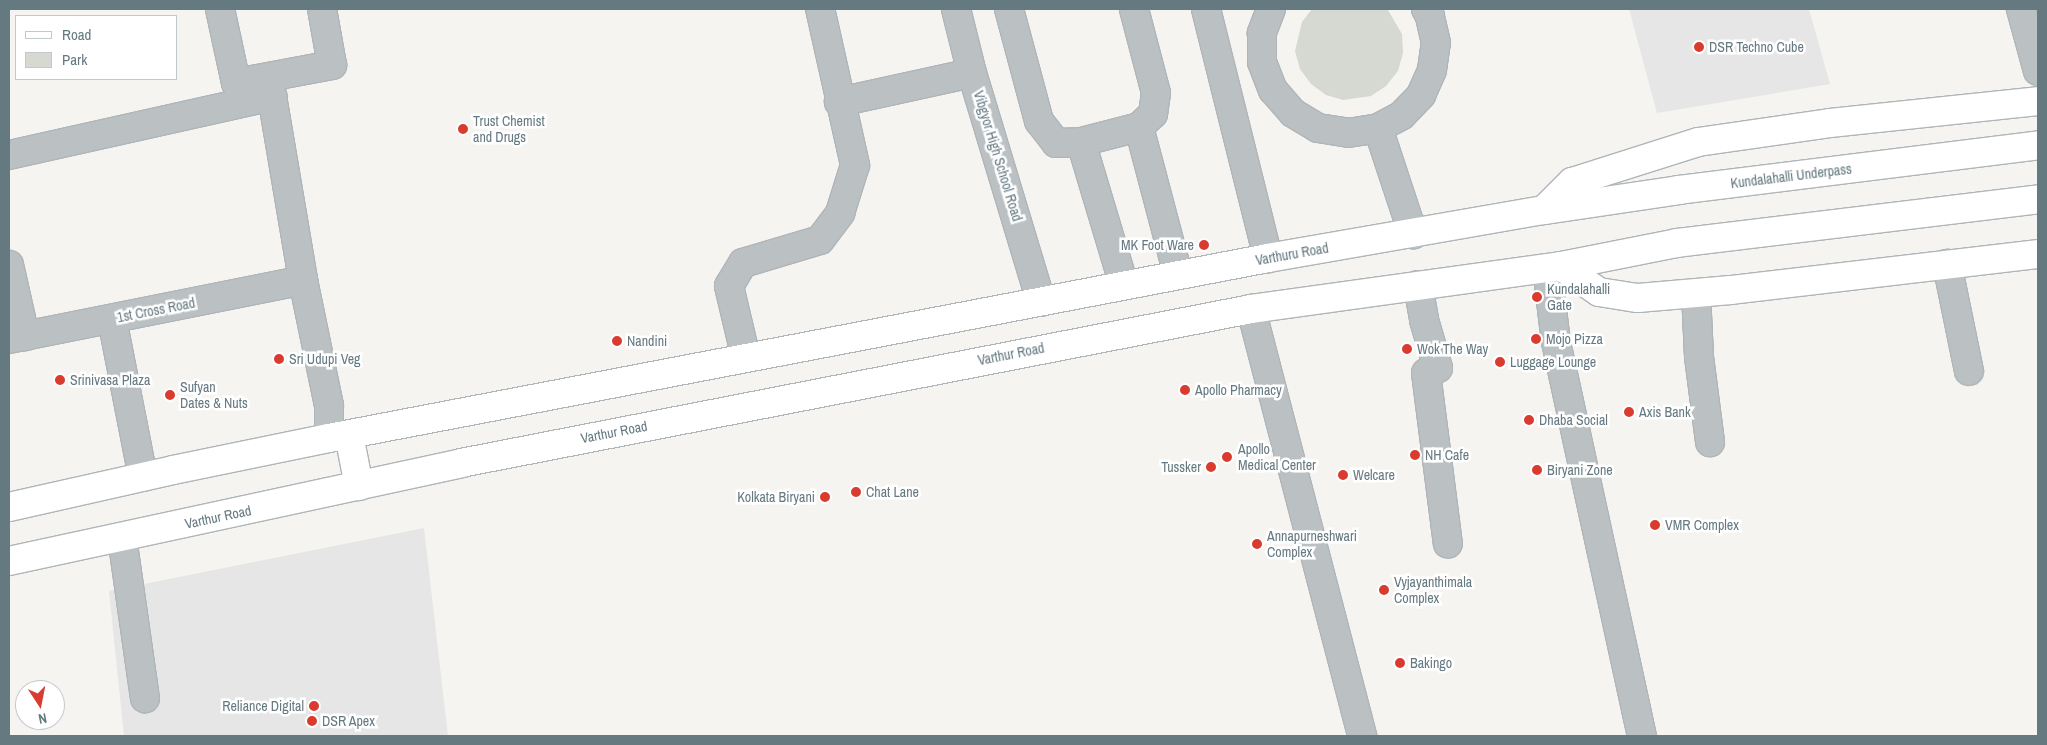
<!DOCTYPE html>
<html>
<head>
<meta charset="utf-8">
<style>
  body { margin:0 }
  #map { position:relative; width:2047px; height:745px; overflow:hidden; background:#f5f4f1; font-family:"Archivo Narrow",sans-serif }
  div>[style] { position:absolute }
  .built>* { inset:0; background:#e5e6e5 }
  .green>* { inset:0; background:#d5d9d1 }
  .roads { filter:drop-shadow(1px 0 #afb5b8) drop-shadow(-1px 0 #afb5b8) drop-shadow(0 1px #afb5b8) drop-shadow(0 -1px #afb5b8) }
  .minor>* { height:28px; margin:-14px; padding:0 14px; transform-origin:14px; border-radius:14px; background:#bbc1c3 }
  .major>* { height:28px; margin:-14px; padding:0 14px; transform-origin:14px; border-radius:14px; background:#fff }
  .dots>* { width:14px; height:14px; translate:-50% -50%; box-sizing:border-box; border:2px solid #fff; border-radius:50% }
  span { translate:-50% -50%; white-space:nowrap; text-align:center; line-height:1.15; -webkit-text-stroke:5px #fff; paint-order:stroke }
  .poi-label { font-size:14px; color:#657981 }
  .left { translate:0 -50%; text-align:left }
  .right { translate:-100% -50%; text-align:right }
  .street-label { font-size:14px; color:#657981 }
  .frame { position:absolute; inset:0; border:10px solid #657981; pointer-events:none }
  .legend { position:absolute; left:15px; top:15px; width:162px; height:65px; box-sizing:border-box; background:#fff; border:1px solid #c1c9cd; margin:0; padding:6px 9px; list-style:none; font-size:15px; color:#657981 }
  .legend li { display:flex; align-items:center; gap:10px; height:25px }
  .legend b { width:25px; border:1px solid #c1c9cd }
  .north { position:absolute; left:15px; top:680px; width:50px; height:50px; box-sizing:border-box; background:#fff; border:1px solid #c1c9cd; border-radius:50%; rotate:169deg; font-size:14px; font-weight:700; line-height:20px; text-align:center; color:#657981 }
  .north::after { content:''; display:block; margin:auto; width:18px; height:22px; background:#d93b2e; clip-path:polygon(50% 0,100% 100%,50% 72%,0 100%) }
</style>
</head>
<body>
<div id="map">
  <div class="built">
    <i style="clip-path:polygon(1629px 9px,1809px 9px,1830px 84px,1657px 113px)"></i>
    <i style="clip-path:polygon(424px 528px,448px 736px,124px 736px,109px 591px)"></i>
  </div>
  <div class="green">
    <i style="clip-path:polygon(1312px 9px,1388px 10px,1402px 34px,1403px 53px,1398px 71px,1386px 86px,1371px 96px,1343px 100px,1326px 95px,1311px 84px,1300px 69px,1295px 51px,1302px 22px)"></i>
  </div>
  <div class="roads">
    <div class="minor">
      <i style="left:220px;top:9px;width:76px;rotate:77.8deg"></i>
      <i style="left:236px;top:83px;width:98px;rotate:-10.6deg"></i>
      <i style="left:332px;top:65px;width:57px;rotate:-100.1deg"></i>
      <i style="left:956px;top:9px;width:66px;rotate:76deg"></i>
      <i style="left:972px;top:73px;width:239px;rotate:73.2deg"></i>
      <i style="left:1009px;top:9px;width:116px;rotate:75deg"></i>
      <i style="left:1039px;top:121px;width:28px;rotate:52deg"></i>
      <i style="left:1056px;top:143px;width:25px;rotate:-2deg"></i>
      <i style="left:1081px;top:142px;width:60px;rotate:-14.5deg"></i>
      <i style="left:1139px;top:127px;width:19px;rotate:-43deg"></i>
      <i style="left:1153px;top:114px;width:21px;rotate:-82deg"></i>
      <i style="left:1156px;top:93px;width:87px;rotate:-104.7deg"></i>
      <i style="left:1206px;top:9px;width:257px;rotate:76deg"></i>
      <i style="left:1271px;top:9px;width:26px;rotate:111deg"></i>
      <i style="left:1262px;top:33px;width:29px;rotate:90deg"></i>
      <i style="left:1262px;top:62px;width:30px;rotate:69deg"></i>
      <i style="left:1273px;top:90px;width:30px;rotate:49deg"></i>
      <i style="left:1293px;top:113px;width:29px;rotate:31deg"></i>
      <i style="left:1318px;top:128px;width:30px;rotate:9deg"></i>
      <i style="left:1348px;top:133px;width:30px;rotate:-9deg"></i>
      <i style="left:1378px;top:128px;width:27px;rotate:-28deg"></i>
      <i style="left:1402px;top:115px;width:28px;rotate:-46deg"></i>
      <i style="left:1421px;top:95px;width:27px;rotate:-66deg"></i>
      <i style="left:1432px;top:70px;width:27px;rotate:-82deg"></i>
      <i style="left:1436px;top:43px;width:28px;rotate:-103deg"></i>
      <i style="left:1430px;top:16px;width:8px;rotate:-120deg"></i>
      <i style="left:2021px;top:9px;width:64px;rotate:74.7deg"></i>
      <i style="left:839px;top:102px;width:136px;rotate:-12.3deg"></i>
      <i style="left:1139px;top:127px;width:153px;rotate:75.2deg"></i>
      <i style="left:1378px;top:128px;width:112px;rotate:71.7deg"></i>
      <i style="left:1081px;top:142px;width:149px;rotate:73.3deg"></i>
      <i style="left:9px;top:155px;width:270px;rotate:-12.6deg"></i>
      <i style="left:272px;top:96px;width:187px;rotate:80.4deg"></i>
      <i style="left:303px;top:280px;width:129px;rotate:78.3deg"></i>
      <i style="left:329px;top:406px;width:32px;rotate:90deg"></i>
      <i style="left:1947px;top:264px;width:109px;rotate:78.4deg"></i>
      <i style="left:9px;top:265px;width:73px;rotate:77.3deg"></i>
      <i style="left:1547px;top:268px;width:75px;rotate:83.1deg"></i>
      <i style="left:1556px;top:342px;width:403px;rotate:77.7deg"></i>
      <i style="left:1418px;top:285px;width:36px;rotate:80deg"></i>
      <i style="left:1424px;top:320px;width:50px;rotate:73.7deg"></i>
      <i style="left:1438px;top:368px;width:13px;rotate:157deg"></i>
      <i style="left:1426px;top:373px;width:172px;rotate:82.7deg"></i>
      <i style="left:1696px;top:293px;width:64px;rotate:87.3deg"></i>
      <i style="left:1699px;top:357px;width:86px;rotate:82.6deg"></i>
      <i style="left:1251px;top:309px;width:441px;rotate:75.4deg"></i>
      <i style="left:112px;top:319px;width:161px;rotate:78.9deg"></i>
      <i style="left:9px;top:339px;width:300px;rotate:-11.3deg"></i>
      <i style="left:746px;top:358px;width:74px;rotate:-103.3deg"></i>
      <i style="left:729px;top:286px;width:27px;rotate:-59deg"></i>
      <i style="left:743px;top:263px;width:80px;rotate:-16.6deg"></i>
      <i style="left:820px;top:240px;width:34px;rotate:-53deg"></i>
      <i style="left:840px;top:213px;width:50px;rotate:-72.6deg"></i>
      <i style="left:855px;top:165px;width:160px;rotate:-102.6deg"></i>
      <i style="left:122px;top:537px;width:163px;rotate:81.9deg"></i>
    </div>
    <div class="major">
      <i style="left:1544px;top:210px;width:40px;rotate:-45deg"></i>
      <i style="left:1572px;top:182px;width:132px;rotate:-17.6deg"></i>
      <i style="left:1698px;top:142px;width:133px;rotate:-8.2deg"></i>
      <i style="left:1830px;top:123px;width:209px;rotate:-6deg"></i>
      <i style="left:1561px;top:266px;width:46px;rotate:34.4deg"></i>
      <i style="left:1599px;top:292px;width:39px;rotate:9deg"></i>
      <i style="left:1638px;top:298px;width:93px;rotate:-4.9deg"></i>
      <i style="left:1731px;top:290px;width:309px;rotate:-6.7deg"></i>
      <i style="left:349px;top:435px;width:52px;rotate:78.9deg"></i>
      <i style="left:9px;top:507px;width:168px;rotate:-12.7deg"></i>
      <i style="left:173px;top:470px;width:159px;rotate:-11.6deg"></i>
      <i style="left:329px;top:438px;width:956px;rotate:-10.85deg"></i>
      <i style="left:1268px;top:258px;width:280px;rotate:-9.9deg"></i>
      <i style="left:1544px;top:210px;width:136px;rotate:-8.4deg"></i>
      <i style="left:1679px;top:190px;width:362px;rotate:-7.1deg"></i>
      <i style="left:9px;top:561px;width:463px;rotate:-12.2deg"></i>
      <i style="left:461px;top:463px;width:805px;rotate:-11.03deg"></i>
      <i style="left:1251px;top:309px;width:313px;rotate:-7.9deg"></i>
      <i style="left:1561px;top:266px;width:118px;rotate:-11.2deg"></i>
      <i style="left:1677px;top:243px;width:364px;rotate:-6.9deg"></i>
    </div>
  </div>
  <div class="dots">
    <i style="left:1699px;top:47px;background:#d93b2e"></i>
    <i style="left:463px;top:129px;background:#d93b2e"></i>
    <i style="left:1204px;top:245px;background:#d93b2e"></i>
    <i style="left:1537px;top:297px;background:#d93b2e"></i>
    <i style="left:1536px;top:339px;background:#d93b2e"></i>
    <i style="left:617px;top:341px;background:#d93b2e"></i>
    <i style="left:1407px;top:349px;background:#d93b2e"></i>
    <i style="left:279px;top:359px;background:#d93b2e"></i>
    <i style="left:1500px;top:362px;background:#d93b2e"></i>
    <i style="left:60px;top:380px;background:#d93b2e"></i>
    <i style="left:1185px;top:390px;background:#d93b2e"></i>
    <i style="left:170px;top:395px;background:#d93b2e"></i>
    <i style="left:1629px;top:412px;background:#d93b2e"></i>
    <i style="left:1529px;top:420px;background:#d93b2e"></i>
    <i style="left:1415px;top:455px;background:#d93b2e"></i>
    <i style="left:1227px;top:457px;background:#d93b2e"></i>
    <i style="left:1211px;top:467px;background:#d93b2e"></i>
    <i style="left:1537px;top:470px;background:#d93b2e"></i>
    <i style="left:1343px;top:475px;background:#d93b2e"></i>
    <i style="left:856px;top:492px;background:#d93b2e"></i>
    <i style="left:825px;top:497px;background:#d93b2e"></i>
    <i style="left:1655px;top:525px;background:#d93b2e"></i>
    <i style="left:1257px;top:544px;background:#d93b2e"></i>
    <i style="left:1384px;top:590px;background:#d93b2e"></i>
    <i style="left:1400px;top:663px;background:#d93b2e"></i>
    <i style="left:314px;top:706px;background:#d93b2e"></i>
    <i style="left:312px;top:721px;background:#d93b2e"></i>
  </div>
  <div class="poi-label">
    <span class="left" style="left:1709px;top:47px">DSR Techno Cube</span>
    <span class="left" style="left:473px;top:129px">Trust Chemist<br>and Drugs</span>
    <span class="right" style="left:1194px;top:245px">MK Foot Ware</span>
    <span class="left" style="left:1547px;top:297px">Kundalahalli<br>Gate</span>
    <span class="left" style="left:1546px;top:339px">Mojo Pizza</span>
    <span class="left" style="left:627px;top:341px">Nandini</span>
    <span class="left" style="left:1417px;top:349px">Wok The Way</span>
    <span class="left" style="left:289px;top:359px">Sri Udupi Veg</span>
    <span class="left" style="left:1510px;top:362px">Luggage Lounge</span>
    <span class="left" style="left:70px;top:380px">Srinivasa Plaza</span>
    <span class="left" style="left:180px;top:395px">Sufyan<br>Dates &amp; Nuts</span>
    <span class="left" style="left:1195px;top:390px">Apollo Pharmacy</span>
    <span class="left" style="left:1639px;top:412px">Axis Bank</span>
    <span class="left" style="left:1539px;top:420px">Dhaba Social</span>
    <span class="left" style="left:1238px;top:457px">Apollo<br>Medical Center</span>
    <span class="left" style="left:1425px;top:455px">NH Cafe</span>
    <span class="right" style="left:1201px;top:467px">Tussker</span>
    <span class="left" style="left:1547px;top:470px">Biryani Zone</span>
    <span class="left" style="left:1353px;top:475px">Welcare</span>
    <span class="left" style="left:866px;top:492px">Chat Lane</span>
    <span class="right" style="left:815px;top:497px">Kolkata Biryani</span>
    <span class="left" style="left:1665px;top:525px">VMR Complex</span>
    <span class="left" style="left:1267px;top:544px">Annapurneshwari<br>Complex</span>
    <span class="left" style="left:1394px;top:590px">Vyjayanthimala<br>Complex</span>
    <span class="left" style="left:1410px;top:663px">Bakingo</span>
    <span class="right" style="left:304px;top:706px">Reliance Digital</span>
    <span class="left" style="left:322px;top:721px">DSR Apex</span>
  </div>
  <div class="street-label">
    <span style="left:998px;top:156px;rotate:73deg">Vibgyor High School Road</span>
    <span style="left:1791px;top:176px;rotate:-7deg">Kundalahalli Underpass</span>
    <span style="left:1292px;top:254px;rotate:-10deg">Varthuru Road</span>
    <span style="left:156px;top:310px;rotate:-11deg">1st Cross Road</span>
    <span style="left:1011px;top:354px;rotate:-11deg">Varthur Road</span>
    <span style="left:614px;top:432px;rotate:-11deg">Varthur Road</span>
    <span style="left:218px;top:517px;rotate:-12deg">Varthur Road</span>
  </div>
  <div class="frame"></div>
  <ul class="legend">
  <li><b style="height:6px;background:#fff"></b>Road</li>
  <li><b style="height:14px;background:#d5d9d1"></b>Park</li>
  </ul>
  <div class="north">N</div>
</div>
</body>
</html>
